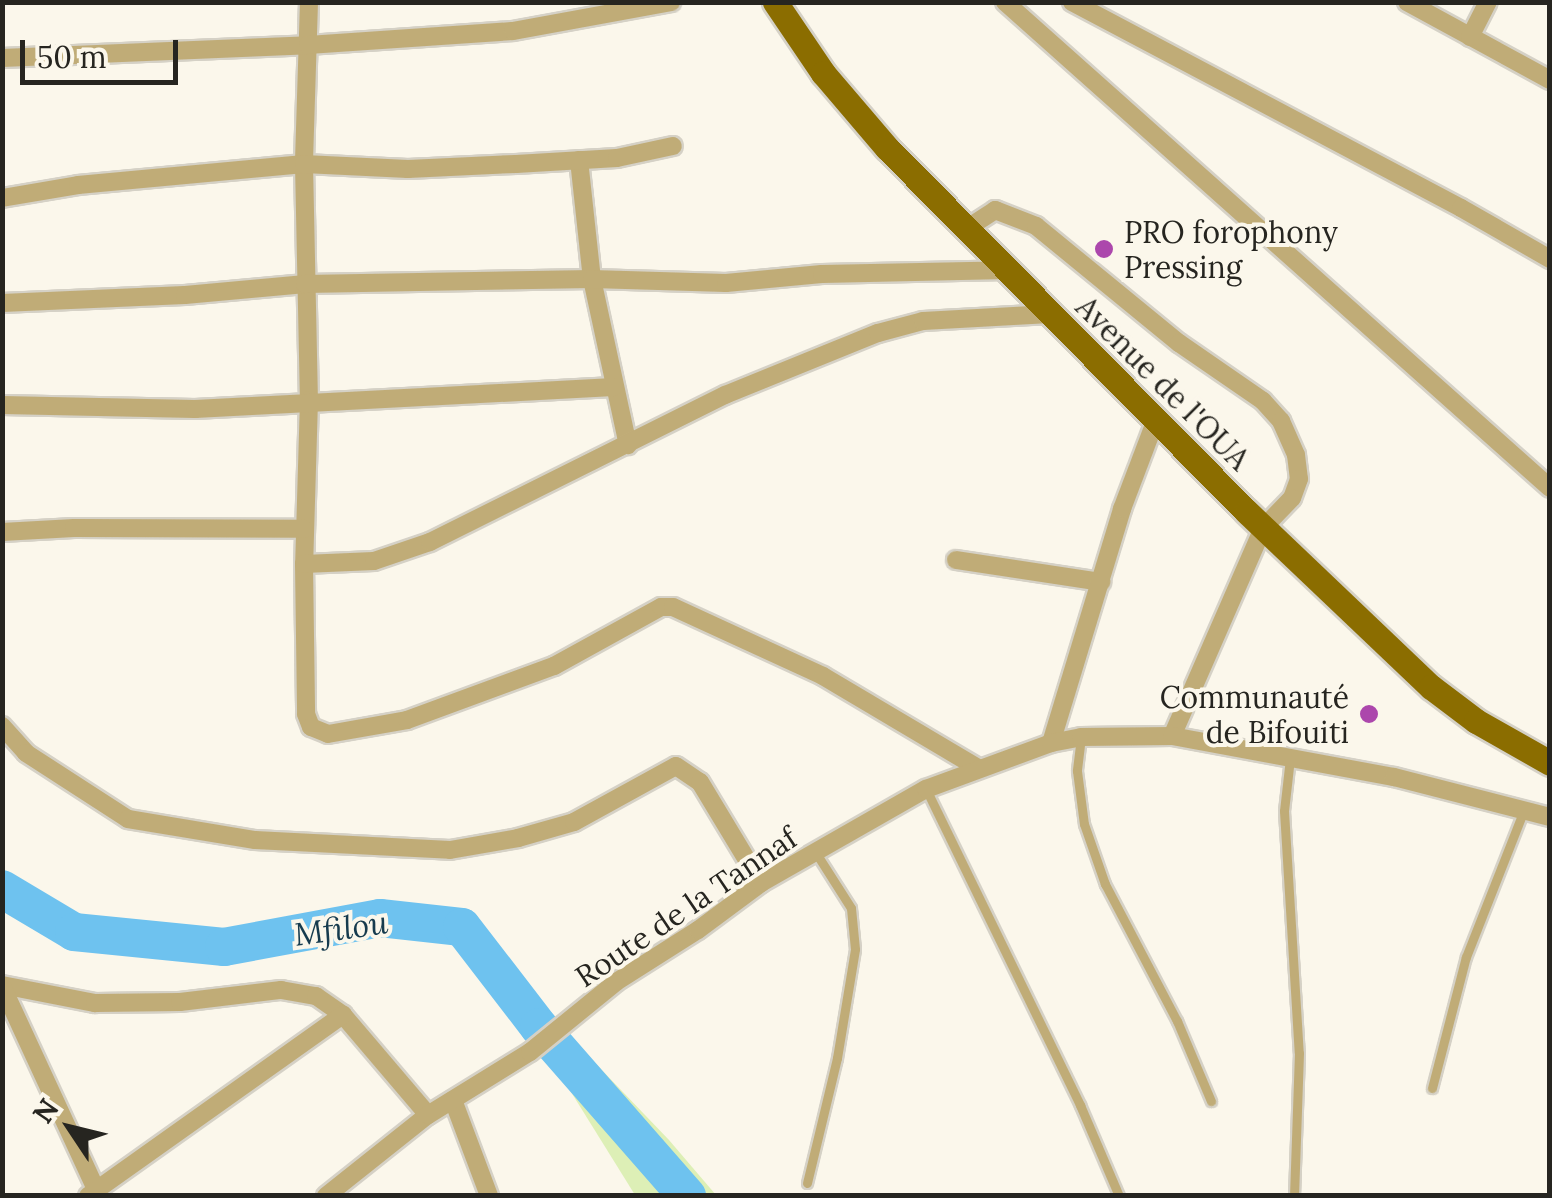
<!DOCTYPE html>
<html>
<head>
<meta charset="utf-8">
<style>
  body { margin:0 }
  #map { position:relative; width:1552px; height:1198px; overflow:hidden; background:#fbf7eb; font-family:Lora,serif }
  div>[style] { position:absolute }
  .green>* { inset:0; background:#ddefb6 }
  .river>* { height:38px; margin:-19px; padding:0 19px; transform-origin:19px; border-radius:19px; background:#6ec2ef }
  .roads { filter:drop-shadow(2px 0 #d5d1c6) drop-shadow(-2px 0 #d5d1c6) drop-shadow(0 2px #d5d1c6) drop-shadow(0 -2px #d5d1c6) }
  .service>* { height:9px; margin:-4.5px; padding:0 4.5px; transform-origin:4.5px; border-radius:4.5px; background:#c0ac77 }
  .minor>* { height:18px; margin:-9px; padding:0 9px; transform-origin:9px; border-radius:9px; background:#c0ac77 }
  .primary>* { height:25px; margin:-12.5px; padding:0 12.5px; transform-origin:12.5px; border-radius:12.5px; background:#8b6d00 }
  .dots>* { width:28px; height:28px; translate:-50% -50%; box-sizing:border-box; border:5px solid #fbf7eb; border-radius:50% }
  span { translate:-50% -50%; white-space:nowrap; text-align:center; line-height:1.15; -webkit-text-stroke:8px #fbf7eb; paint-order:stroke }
  .poi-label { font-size:30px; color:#262520 }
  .left { translate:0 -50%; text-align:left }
  .right { translate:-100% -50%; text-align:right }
  .street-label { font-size:30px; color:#262520 }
  .water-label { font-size:32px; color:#163b4e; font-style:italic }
  .frame { position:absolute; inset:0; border:5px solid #262520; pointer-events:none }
  .north { position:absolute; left:20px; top:1078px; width:100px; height:100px; -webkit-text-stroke:8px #fbf7eb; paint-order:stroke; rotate:305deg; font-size:28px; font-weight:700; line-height:40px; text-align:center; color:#262520 }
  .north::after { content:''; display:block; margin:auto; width:35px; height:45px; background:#262520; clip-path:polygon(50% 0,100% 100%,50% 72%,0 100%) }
  .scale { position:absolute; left:20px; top:40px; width:158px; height:45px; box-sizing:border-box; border:5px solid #262520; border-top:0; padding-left:12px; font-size:30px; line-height:35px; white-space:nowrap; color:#262520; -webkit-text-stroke:8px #fbf7eb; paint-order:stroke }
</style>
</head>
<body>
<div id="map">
  <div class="green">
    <i style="clip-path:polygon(572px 1039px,669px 1140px,716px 1195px,635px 1195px,548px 1055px)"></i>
  </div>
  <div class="river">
    <i style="left:2px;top:889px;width:84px;rotate:30.8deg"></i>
    <i style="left:74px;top:932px;width:151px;rotate:5.7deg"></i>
    <i style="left:224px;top:947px;width:159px;rotate:-10.5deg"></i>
    <i style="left:380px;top:918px;width:82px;rotate:6.3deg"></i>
    <i style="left:462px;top:927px;width:126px;rotate:52.4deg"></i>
    <i style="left:539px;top:1027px;width:225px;rotate:48.8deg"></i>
  </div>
  <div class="roads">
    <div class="service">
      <i style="left:1081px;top:737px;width:34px;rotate:97deg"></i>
      <i style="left:1077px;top:771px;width:53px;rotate:82.5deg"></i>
      <i style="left:1084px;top:824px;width:64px;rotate:70.7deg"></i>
      <i style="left:1105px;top:884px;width:155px;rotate:62.3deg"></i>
      <i style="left:1177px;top:1021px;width:87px;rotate:67deg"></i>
      <i style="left:1290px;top:758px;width:53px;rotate:96.5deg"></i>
      <i style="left:1284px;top:811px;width:242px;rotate:86.5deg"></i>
      <i style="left:1299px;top:1053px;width:143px;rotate:92deg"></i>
      <i style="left:926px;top:789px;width:352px;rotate:64deg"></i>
      <i style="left:1080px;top:1105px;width:99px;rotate:66.8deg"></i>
      <i style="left:1432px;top:1088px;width:135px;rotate:-75.5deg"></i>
      <i style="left:1466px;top:957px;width:158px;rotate:-68.5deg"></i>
      <i style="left:807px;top:1183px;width:129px;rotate:-76.5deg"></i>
      <i style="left:837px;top:1058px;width:110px;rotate:-80.6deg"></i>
      <i style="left:855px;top:949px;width:41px;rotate:-95.6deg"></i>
      <i style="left:851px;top:908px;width:65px;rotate:-122.5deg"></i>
    </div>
    <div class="minor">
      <i style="left:309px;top:2px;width:162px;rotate:91.8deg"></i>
      <i style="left:304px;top:164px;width:236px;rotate:88.8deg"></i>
      <i style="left:309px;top:400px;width:164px;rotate:91.7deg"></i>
      <i style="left:304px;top:564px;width:150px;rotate:89.2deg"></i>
      <i style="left:306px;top:714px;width:14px;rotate:69deg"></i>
      <i style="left:311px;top:727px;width:18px;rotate:22deg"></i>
      <i style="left:328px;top:734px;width:80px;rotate:-10deg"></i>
      <i style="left:407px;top:720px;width:157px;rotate:-20.2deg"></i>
      <i style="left:554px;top:666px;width:122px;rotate:-28.9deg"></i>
      <i style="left:661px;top:607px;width:12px"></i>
      <i style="left:673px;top:607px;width:165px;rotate:24.7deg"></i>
      <i style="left:823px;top:676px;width:180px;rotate:30.7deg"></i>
      <i style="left:1005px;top:2px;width:730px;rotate:41.72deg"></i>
      <i style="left:1072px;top:2px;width:440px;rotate:27.9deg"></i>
      <i style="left:1461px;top:208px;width:103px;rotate:29.8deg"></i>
      <i style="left:1407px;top:2px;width:163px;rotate:28.6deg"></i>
      <i style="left:1470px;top:37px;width:39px;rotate:-63deg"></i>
      <i style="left:2px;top:58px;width:306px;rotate:-2.4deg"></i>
      <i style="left:308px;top:45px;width:205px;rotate:-3.9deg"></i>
      <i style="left:513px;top:31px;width:161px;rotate:-10.4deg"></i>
      <i style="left:579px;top:160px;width:120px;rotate:83.8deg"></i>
      <i style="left:592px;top:279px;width:170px;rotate:77.8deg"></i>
      <i style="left:2px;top:198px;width:77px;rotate:-9.7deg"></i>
      <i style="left:78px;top:185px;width:227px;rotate:-5.3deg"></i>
      <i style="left:304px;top:164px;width:104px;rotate:2.8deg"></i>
      <i style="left:408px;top:169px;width:108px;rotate:-2.7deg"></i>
      <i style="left:516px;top:164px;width:101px;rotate:-3.4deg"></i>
      <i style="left:617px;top:158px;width:57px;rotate:-12.1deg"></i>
      <i style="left:966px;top:229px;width:35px;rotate:-33deg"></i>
      <i style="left:995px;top:210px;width:44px;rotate:21.3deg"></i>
      <i style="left:1036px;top:226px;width:185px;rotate:39.3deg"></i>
      <i style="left:1179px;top:343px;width:102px;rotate:34.6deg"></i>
      <i style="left:1263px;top:401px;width:27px;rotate:48deg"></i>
      <i style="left:1281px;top:421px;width:37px;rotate:66deg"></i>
      <i style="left:1296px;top:455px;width:24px;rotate:83deg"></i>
      <i style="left:1299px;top:479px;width:20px;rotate:110deg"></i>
      <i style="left:1292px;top:498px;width:42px;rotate:134deg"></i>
      <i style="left:1263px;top:528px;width:227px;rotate:113.6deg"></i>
      <i style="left:2px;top:303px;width:183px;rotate:-2.5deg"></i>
      <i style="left:185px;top:295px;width:121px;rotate:-5.2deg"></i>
      <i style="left:305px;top:284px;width:287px;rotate:-1deg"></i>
      <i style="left:592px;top:279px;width:134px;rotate:1.7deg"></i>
      <i style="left:726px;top:283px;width:96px;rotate:-5.4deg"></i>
      <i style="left:822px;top:274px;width:185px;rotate:-1.2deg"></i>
      <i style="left:2px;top:405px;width:193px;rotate:1.2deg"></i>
      <i style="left:195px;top:409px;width:419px;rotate:-3deg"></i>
      <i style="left:2px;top:532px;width:72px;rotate:-3.2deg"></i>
      <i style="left:74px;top:528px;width:230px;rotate:0.2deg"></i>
      <i style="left:956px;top:560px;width:147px;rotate:8.6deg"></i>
      <i style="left:304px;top:564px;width:70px;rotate:-2.5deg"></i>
      <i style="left:374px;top:561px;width:59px;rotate:-18.7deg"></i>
      <i style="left:430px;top:542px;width:330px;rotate:-26.5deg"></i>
      <i style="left:725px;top:395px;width:165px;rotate:-22.1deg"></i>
      <i style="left:878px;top:333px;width:47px;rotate:-14.9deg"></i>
      <i style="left:923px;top:321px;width:127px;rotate:-3.2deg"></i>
      <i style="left:2px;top:726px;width:36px;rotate:48deg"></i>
      <i style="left:26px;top:753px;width:121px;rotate:32.9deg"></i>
      <i style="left:128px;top:819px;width:129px;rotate:9.4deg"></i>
      <i style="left:255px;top:840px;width:195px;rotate:2.9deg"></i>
      <i style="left:450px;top:850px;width:69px;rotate:-10deg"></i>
      <i style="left:518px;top:838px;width:58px;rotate:-15.9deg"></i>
      <i style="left:574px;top:822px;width:116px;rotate:-28.8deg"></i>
      <i style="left:676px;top:766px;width:29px;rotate:34deg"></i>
      <i style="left:700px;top:782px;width:118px;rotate:58.9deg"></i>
      <i style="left:1051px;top:743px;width:245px;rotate:-73.1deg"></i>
      <i style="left:1122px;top:509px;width:93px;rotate:-69.2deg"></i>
      <i style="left:2px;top:985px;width:95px;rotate:11deg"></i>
      <i style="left:95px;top:1003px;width:85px;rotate:-0.7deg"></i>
      <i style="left:180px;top:1002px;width:102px;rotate:-6.8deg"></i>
      <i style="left:281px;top:990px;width:36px;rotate:10deg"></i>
      <i style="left:316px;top:996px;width:33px;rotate:35deg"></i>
      <i style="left:343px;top:1015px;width:131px;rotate:49.6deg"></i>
      <i style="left:2px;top:986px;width:224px;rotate:65.2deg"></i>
      <i style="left:453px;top:1100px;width:103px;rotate:69.4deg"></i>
      <i style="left:88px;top:1196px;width:313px;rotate:-35.4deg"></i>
      <i style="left:326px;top:1196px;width:130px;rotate:-38.5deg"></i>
      <i style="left:428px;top:1115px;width:120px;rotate:-31.7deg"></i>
      <i style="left:530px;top:1052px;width:111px;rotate:-39.1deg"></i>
      <i style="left:616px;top:982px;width:97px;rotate:-32.4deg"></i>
      <i style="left:698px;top:930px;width:79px;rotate:-36.7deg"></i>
      <i style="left:761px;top:883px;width:190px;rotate:-29.7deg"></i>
      <i style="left:926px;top:789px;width:133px;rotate:-20.2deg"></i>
      <i style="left:1051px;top:743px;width:31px;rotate:-11deg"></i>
      <i style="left:1081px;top:737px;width:91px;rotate:-0.6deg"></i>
      <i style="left:1172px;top:736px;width:226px;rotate:10.5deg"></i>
      <i style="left:1394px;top:777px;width:161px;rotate:14.4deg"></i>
    </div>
    <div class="primary">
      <i style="left:775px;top:2px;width:86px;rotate:55.9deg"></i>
      <i style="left:823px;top:73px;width:99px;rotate:49.5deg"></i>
      <i style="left:887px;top:148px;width:512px;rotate:45.32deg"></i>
      <i style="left:1247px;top:512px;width:254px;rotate:43.6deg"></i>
      <i style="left:1431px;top:687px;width:56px;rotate:37.1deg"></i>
      <i style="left:1476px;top:721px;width:85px;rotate:29.6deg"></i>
    </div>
  </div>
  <div class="dots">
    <i style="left:1104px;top:249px;background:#ac47ac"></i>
    <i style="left:1369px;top:714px;background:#ac47ac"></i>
  </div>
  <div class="poi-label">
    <span class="left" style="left:1124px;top:249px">PRO forophony<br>Pressing</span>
    <span class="right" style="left:1349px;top:714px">Communauté<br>de Bifouiti</span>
  </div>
  <div class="street-label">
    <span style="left:1163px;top:383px;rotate:45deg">Avenue de l'OUA</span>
    <span style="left:686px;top:907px;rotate:-34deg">Route de la Tannaf</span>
  </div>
  <div class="water-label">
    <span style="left:341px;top:929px;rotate:-8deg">Mfilou</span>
  </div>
  <div class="frame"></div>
  <div class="north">N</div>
  <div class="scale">50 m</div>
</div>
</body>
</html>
